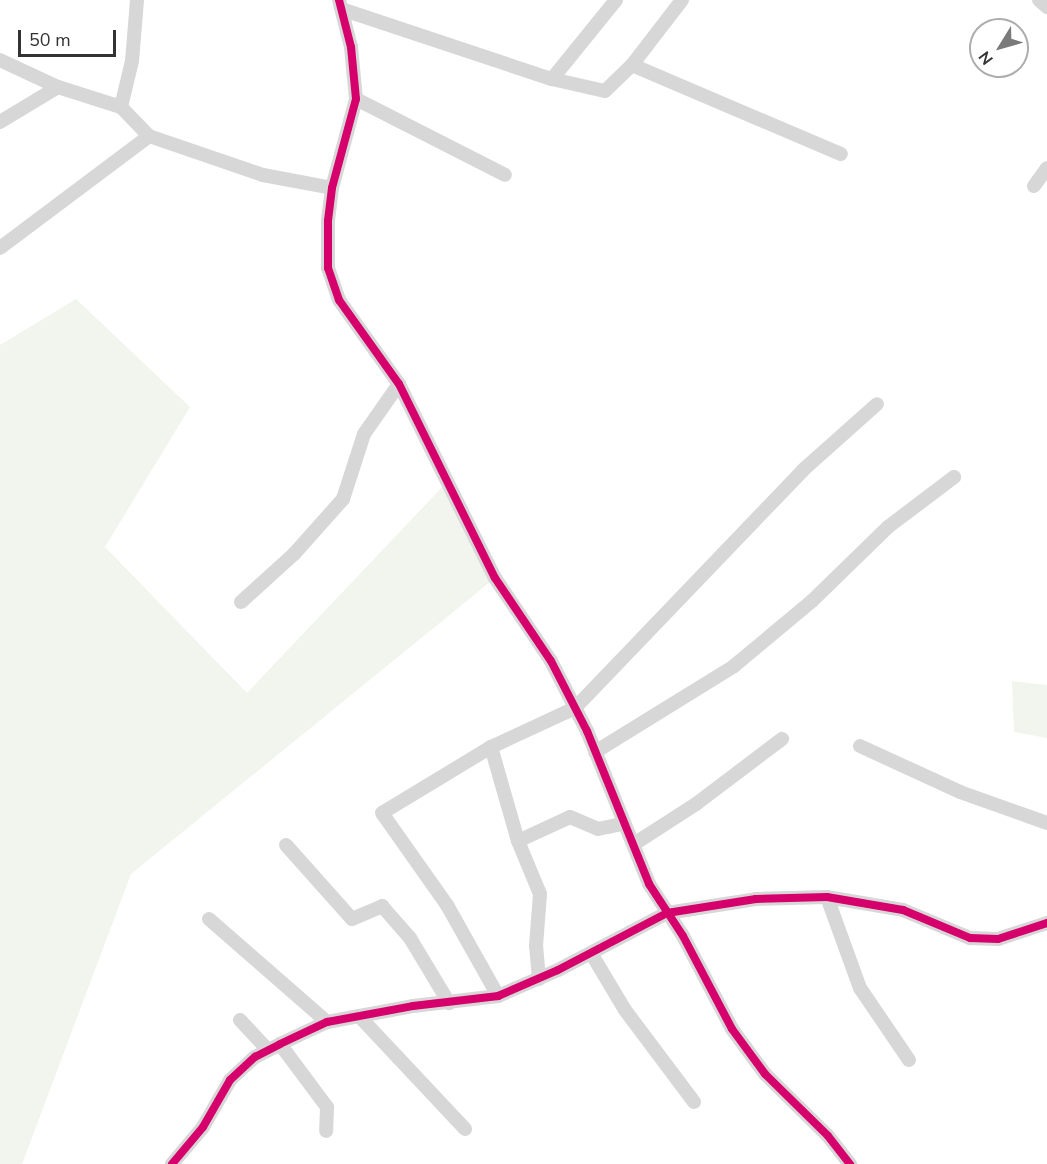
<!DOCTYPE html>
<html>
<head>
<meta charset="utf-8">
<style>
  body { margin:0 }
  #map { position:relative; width:1047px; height:1164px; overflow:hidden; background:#fff; font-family:"Nunito Sans",sans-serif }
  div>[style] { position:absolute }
  .green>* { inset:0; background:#f1f5ed }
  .minor>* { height:14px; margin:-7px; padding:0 7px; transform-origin:7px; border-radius:7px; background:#d7d7d7 }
  .cycleway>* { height:8px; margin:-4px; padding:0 4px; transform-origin:4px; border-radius:4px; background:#d6006c }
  span { translate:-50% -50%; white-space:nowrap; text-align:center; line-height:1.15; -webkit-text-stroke:6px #fff; paint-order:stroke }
  .north { position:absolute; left:969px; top:18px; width:60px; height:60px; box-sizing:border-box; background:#fff; border:2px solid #adadad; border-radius:50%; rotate:233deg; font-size:16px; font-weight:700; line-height:24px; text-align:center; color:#333 }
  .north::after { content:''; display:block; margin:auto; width:21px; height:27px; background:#7a7a7a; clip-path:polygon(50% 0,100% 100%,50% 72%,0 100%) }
  .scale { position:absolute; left:18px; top:30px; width:98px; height:27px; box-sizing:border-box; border:3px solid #333; border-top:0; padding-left:8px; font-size:18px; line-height:21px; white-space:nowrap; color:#333; -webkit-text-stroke:4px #fff; paint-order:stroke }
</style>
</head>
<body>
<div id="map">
  <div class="green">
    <i style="clip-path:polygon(76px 299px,190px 407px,105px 547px,247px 693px,447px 482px,495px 578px,131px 874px,22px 1164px,0 1164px,0 345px)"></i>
    <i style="clip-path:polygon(1012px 681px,1047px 685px,1047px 738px,1014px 732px)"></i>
  </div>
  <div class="minor">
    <i style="left:339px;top:0;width:49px;rotate:75.7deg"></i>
    <i style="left:351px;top:47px;width:52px;rotate:84.5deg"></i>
    <i style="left:356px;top:99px;width:92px;rotate:105.1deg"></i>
    <i style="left:332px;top:188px;width:33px;rotate:97deg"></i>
    <i style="left:328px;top:221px;width:47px;rotate:90deg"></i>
    <i style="left:328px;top:268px;width:34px;rotate:71deg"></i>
    <i style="left:339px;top:300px;width:103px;rotate:54.5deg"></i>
    <i style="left:399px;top:384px;width:216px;rotate:63.7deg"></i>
    <i style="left:495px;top:578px;width:100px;rotate:56deg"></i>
    <i style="left:551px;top:661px;width:79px;rotate:62.8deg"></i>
    <i style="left:587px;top:731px;width:165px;rotate:67.9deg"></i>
    <i style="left:649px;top:884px;width:62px;rotate:56.8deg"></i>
    <i style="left:683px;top:936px;width:105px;rotate:62.2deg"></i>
    <i style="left:732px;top:1029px;width:56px;rotate:53.7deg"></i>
    <i style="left:765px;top:1074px;width:88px;rotate:44.5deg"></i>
    <i style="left:828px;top:1136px;width:36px;rotate:52deg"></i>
    <i style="left:1039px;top:0;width:11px;rotate:41deg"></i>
    <i style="left:344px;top:10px;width:219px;rotate:18.4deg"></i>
    <i style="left:552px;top:79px;width:54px;rotate:12.8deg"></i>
    <i style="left:605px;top:91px;width:37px;rotate:-44deg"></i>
    <i style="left:632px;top:65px;width:82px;rotate:-52.4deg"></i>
    <i style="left:0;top:60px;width:64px;rotate:25deg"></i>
    <i style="left:58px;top:87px;width:68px;rotate:148.9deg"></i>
    <i style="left:632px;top:65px;width:227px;rotate:23.1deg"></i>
    <i style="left:552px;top:79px;width:102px;rotate:-51deg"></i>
    <i style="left:58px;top:87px;width:66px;rotate:17.6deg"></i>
    <i style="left:121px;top:107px;width:40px;rotate:46deg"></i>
    <i style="left:149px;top:136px;width:120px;rotate:18.9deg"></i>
    <i style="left:263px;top:175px;width:70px;rotate:10.7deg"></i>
    <i style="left:356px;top:99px;width:167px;rotate:27deg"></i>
    <i style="left:121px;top:107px;width:47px;rotate:-76.6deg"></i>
    <i style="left:132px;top:61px;width:61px;rotate:-85.3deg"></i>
    <i style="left:1034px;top:186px;width:22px;rotate:-54deg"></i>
    <i style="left:0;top:248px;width:186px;rotate:-36.9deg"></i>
    <i style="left:241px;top:602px;width:72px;rotate:-42.2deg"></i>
    <i style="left:294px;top:554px;width:74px;rotate:-48.3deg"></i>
    <i style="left:343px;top:499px;width:68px;rotate:-72.1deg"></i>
    <i style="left:364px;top:434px;width:61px;rotate:-55deg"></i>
    <i style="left:860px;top:746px;width:110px;rotate:24.7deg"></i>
    <i style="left:960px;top:792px;width:92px;rotate:19.6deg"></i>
    <i style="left:491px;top:747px;width:127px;rotate:148.8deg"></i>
    <i style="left:382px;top:813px;width:113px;rotate:54.8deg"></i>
    <i style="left:447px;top:905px;width:104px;rotate:60.7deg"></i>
    <i style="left:595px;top:752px;width:163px;rotate:-31.7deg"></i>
    <i style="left:734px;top:666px;width:102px;rotate:-39.8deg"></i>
    <i style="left:812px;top:601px;width:106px;rotate:-44.2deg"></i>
    <i style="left:888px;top:527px;width:83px;rotate:-37.1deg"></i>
    <i style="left:518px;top:841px;width:57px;rotate:-24.8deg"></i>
    <i style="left:570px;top:817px;width:30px;rotate:23deg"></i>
    <i style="left:598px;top:829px;width:25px;rotate:-12deg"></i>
    <i style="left:634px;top:844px;width:74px;rotate:-32.8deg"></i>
    <i style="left:696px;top:804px;width:108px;rotate:-37.1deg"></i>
    <i style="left:286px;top:845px;width:99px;rotate:48.3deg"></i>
    <i style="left:352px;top:919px;width:33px;rotate:-23deg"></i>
    <i style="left:382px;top:906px;width:43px;rotate:48.8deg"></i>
    <i style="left:410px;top:938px;width:76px;rotate:59deg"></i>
    <i style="left:827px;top:897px;width:97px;rotate:70.1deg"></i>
    <i style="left:860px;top:988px;width:87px;rotate:55.8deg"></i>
    <i style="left:209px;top:919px;width:157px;rotate:41.1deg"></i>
    <i style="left:591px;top:953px;width:66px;rotate:59.2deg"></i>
    <i style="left:625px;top:1010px;width:115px;rotate:53.1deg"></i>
    <i style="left:539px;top:979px;width:33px;rotate:-95deg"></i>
    <i style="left:536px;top:946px;width:52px;rotate:-85.6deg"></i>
    <i style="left:540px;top:894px;width:57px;rotate:-112.5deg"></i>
    <i style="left:518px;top:841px;width:98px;rotate:-106deg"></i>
    <i style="left:491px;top:747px;width:93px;rotate:-24.9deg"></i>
    <i style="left:575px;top:708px;width:330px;rotate:-46.2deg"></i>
    <i style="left:803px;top:470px;width:99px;rotate:-41.7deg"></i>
    <i style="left:359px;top:1016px;width:155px;rotate:46.8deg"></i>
    <i style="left:240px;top:1020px;width:41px;rotate:47deg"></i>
    <i style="left:280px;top:1044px;width:79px;rotate:53.3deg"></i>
    <i style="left:327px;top:1107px;width:24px;rotate:92deg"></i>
    <i style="left:172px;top:1164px;width:48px;rotate:-50deg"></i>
    <i style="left:203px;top:1127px;width:54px;rotate:-60.1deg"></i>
    <i style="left:230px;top:1080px;width:34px;rotate:-43deg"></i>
    <i style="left:255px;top:1057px;width:28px;rotate:-27deg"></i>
    <i style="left:280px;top:1044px;width:52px;rotate:-25.1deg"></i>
    <i style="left:327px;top:1022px;width:87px;rotate:-10.5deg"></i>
    <i style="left:413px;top:1006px;width:86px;rotate:-6.7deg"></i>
    <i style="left:498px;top:996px;width:65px;rotate:-23.4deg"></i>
    <i style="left:558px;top:970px;width:123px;rotate:-27.6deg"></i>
    <i style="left:667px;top:913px;width:90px;rotate:-8.9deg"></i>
    <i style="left:756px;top:899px;width:71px;rotate:-1.6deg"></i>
    <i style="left:827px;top:897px;width:77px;rotate:9.7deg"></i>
    <i style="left:903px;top:910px;width:73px;rotate:22.7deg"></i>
    <i style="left:970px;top:938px;width:28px;rotate:2deg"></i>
    <i style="left:998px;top:939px;width:52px;rotate:-18.1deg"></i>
  </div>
  <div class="cycleway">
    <i style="left:339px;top:0;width:49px;rotate:75.7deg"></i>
    <i style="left:351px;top:47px;width:52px;rotate:84.5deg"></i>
    <i style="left:356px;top:99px;width:92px;rotate:105.1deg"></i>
    <i style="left:332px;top:188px;width:33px;rotate:97deg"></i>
    <i style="left:328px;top:221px;width:47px;rotate:90deg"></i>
    <i style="left:328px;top:268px;width:34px;rotate:71deg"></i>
    <i style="left:339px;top:300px;width:103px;rotate:54.5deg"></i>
    <i style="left:399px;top:384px;width:216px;rotate:63.7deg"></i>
    <i style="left:495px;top:578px;width:100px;rotate:56deg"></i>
    <i style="left:551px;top:661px;width:79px;rotate:62.8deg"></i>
    <i style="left:587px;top:731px;width:165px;rotate:67.9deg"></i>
    <i style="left:649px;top:884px;width:62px;rotate:56.8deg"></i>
    <i style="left:683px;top:936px;width:105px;rotate:62.2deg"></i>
    <i style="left:732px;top:1029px;width:56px;rotate:53.7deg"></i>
    <i style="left:765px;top:1074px;width:88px;rotate:44.5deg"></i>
    <i style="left:828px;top:1136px;width:36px;rotate:52deg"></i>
    <i style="left:172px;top:1164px;width:48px;rotate:-50deg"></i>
    <i style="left:203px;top:1127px;width:54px;rotate:-60.1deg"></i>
    <i style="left:230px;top:1080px;width:34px;rotate:-43deg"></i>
    <i style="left:255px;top:1057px;width:28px;rotate:-27deg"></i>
    <i style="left:280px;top:1044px;width:52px;rotate:-25.1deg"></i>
    <i style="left:327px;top:1022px;width:87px;rotate:-10.5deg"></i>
    <i style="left:413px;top:1006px;width:86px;rotate:-6.7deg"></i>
    <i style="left:498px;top:996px;width:65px;rotate:-23.4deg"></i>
    <i style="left:558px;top:970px;width:123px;rotate:-27.6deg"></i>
    <i style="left:667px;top:913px;width:90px;rotate:-8.9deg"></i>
    <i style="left:756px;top:899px;width:71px;rotate:-1.6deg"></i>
    <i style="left:827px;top:897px;width:77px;rotate:9.7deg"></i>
    <i style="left:903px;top:910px;width:73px;rotate:22.7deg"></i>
    <i style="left:970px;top:938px;width:28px;rotate:2deg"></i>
    <i style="left:998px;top:939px;width:52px;rotate:-18.1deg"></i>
  </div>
  <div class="north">N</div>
  <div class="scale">50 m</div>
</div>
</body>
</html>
